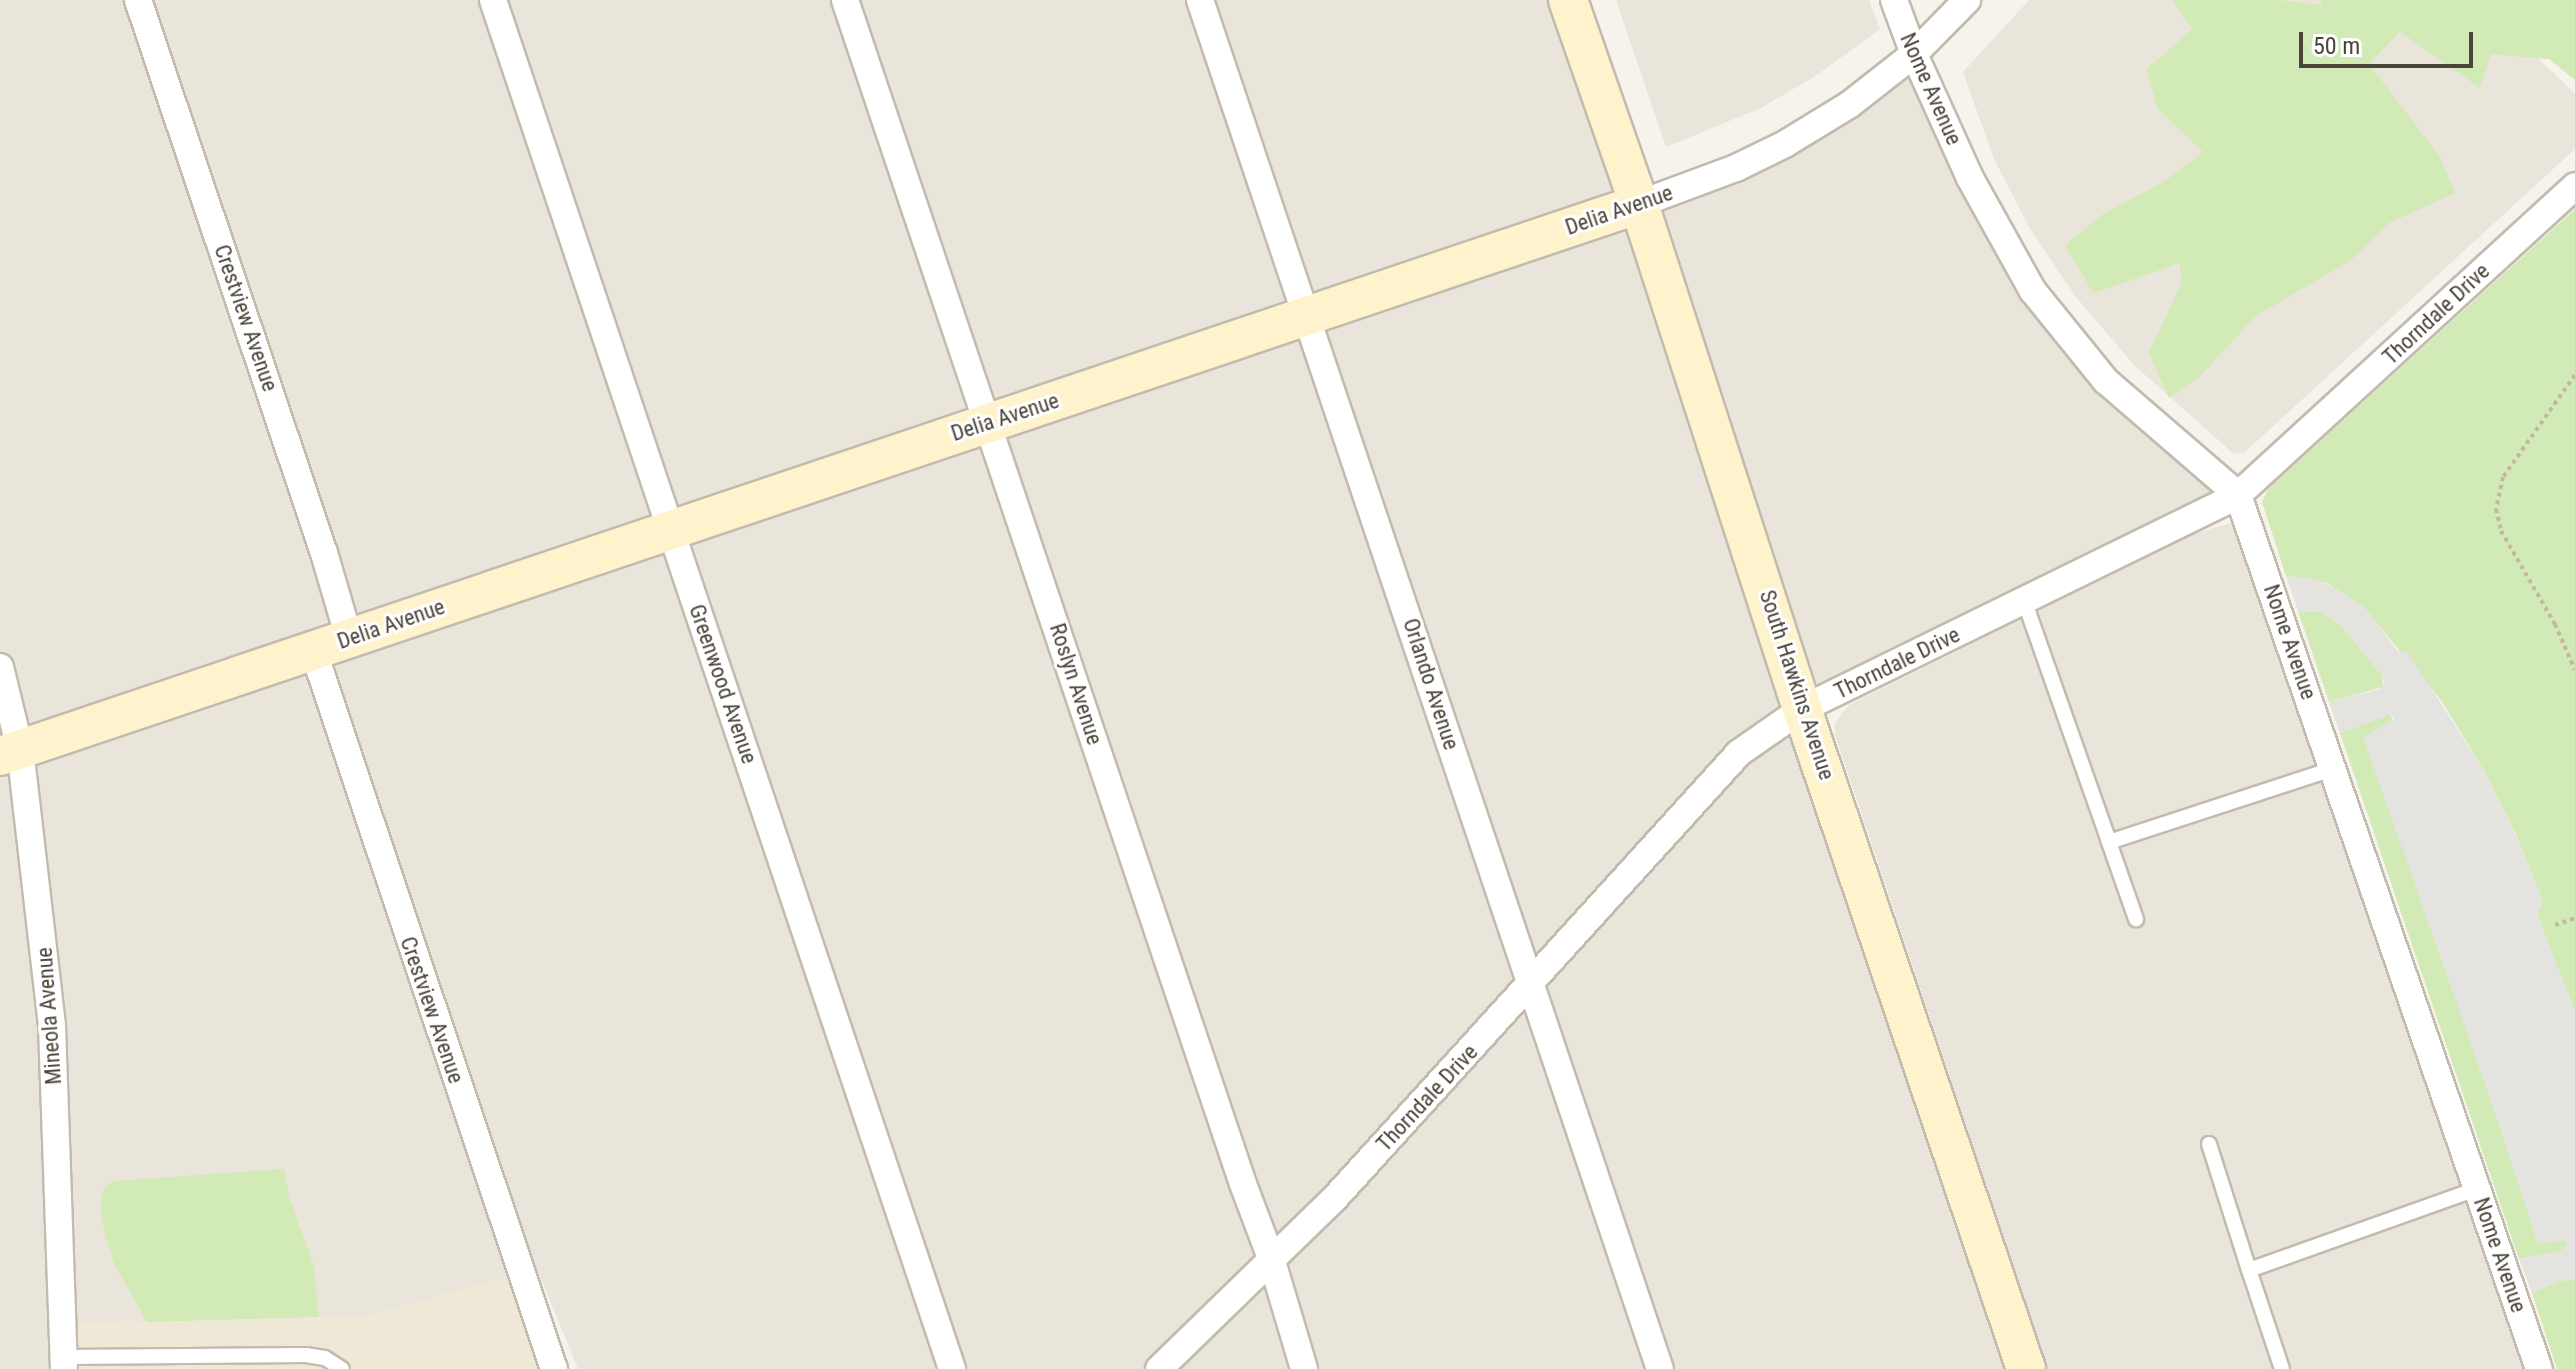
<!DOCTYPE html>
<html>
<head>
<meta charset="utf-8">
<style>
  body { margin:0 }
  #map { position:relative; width:2575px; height:1369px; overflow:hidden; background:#f6f3ec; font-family:"Roboto Condensed",sans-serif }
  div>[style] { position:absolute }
  .residential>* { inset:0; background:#eae5da }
  .education>* { inset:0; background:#efe8d6 }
  .green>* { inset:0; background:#d2eab5 }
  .parking>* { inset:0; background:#e5e3e0 }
  .path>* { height:4px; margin-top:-2px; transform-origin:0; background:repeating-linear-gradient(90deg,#c4b79f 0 4px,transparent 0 8px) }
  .roads { filter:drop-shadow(2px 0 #c2bbae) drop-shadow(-2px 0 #c2bbae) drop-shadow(0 2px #c2bbae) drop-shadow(0 -2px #c2bbae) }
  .lane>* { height:14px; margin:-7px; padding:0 7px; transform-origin:7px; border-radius:7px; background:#fff }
  .street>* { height:26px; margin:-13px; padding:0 13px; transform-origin:13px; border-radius:13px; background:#fff }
  .secondary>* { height:38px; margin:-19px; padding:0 19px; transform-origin:19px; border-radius:19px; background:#fff3cd }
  span { translate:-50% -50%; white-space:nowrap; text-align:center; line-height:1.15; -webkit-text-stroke:6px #fff; paint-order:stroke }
  .street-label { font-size:22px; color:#4b4439 }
  .scale { position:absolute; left:2299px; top:32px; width:174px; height:36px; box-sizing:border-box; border:4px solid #4b4439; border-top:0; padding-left:10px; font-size:24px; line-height:28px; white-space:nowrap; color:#4b4439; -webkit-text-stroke:6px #fff; paint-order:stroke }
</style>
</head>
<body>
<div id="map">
  <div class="residential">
    <i style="clip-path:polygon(0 0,1550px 0,2004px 1369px,578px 1369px,537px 1269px,368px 1316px,63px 1324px,64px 1369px,0 1369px)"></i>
    <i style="clip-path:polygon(1616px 0,1869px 0,1880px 29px,1817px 75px,1761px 108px,1666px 147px)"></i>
    <i style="clip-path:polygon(2029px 0,2479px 0,2575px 94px,2575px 149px,2244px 453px,2234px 454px,2134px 365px,2076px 297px,2029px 227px,1994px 159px,1963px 72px)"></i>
    <i style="clip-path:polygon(1914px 54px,2034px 291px,2238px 495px,1802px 709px,1639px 204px,1736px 168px)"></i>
    <i style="clip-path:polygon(2231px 523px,2236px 527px,2528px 1369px,2048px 1369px,1835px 735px,1835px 723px,1849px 705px,2189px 535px)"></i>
  </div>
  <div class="education">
    <i style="clip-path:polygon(514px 1275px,544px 1369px,74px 1369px,68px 1324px,368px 1316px)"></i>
  </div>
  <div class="green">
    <i style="clip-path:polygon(2172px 0,2278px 0,2321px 5px,2321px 0,2575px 0,2575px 80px,2549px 59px,2491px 54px,2480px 88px,2400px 32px,2369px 64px,2440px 157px,2455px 193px,2389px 223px,2351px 260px,2256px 316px,2199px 377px,2169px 398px,2149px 353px,2181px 284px,2180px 263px,2093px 293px,2065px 245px,2103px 214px,2165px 181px,2203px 152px,2158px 109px,2146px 70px,2192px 29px)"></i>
    <i style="clip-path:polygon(2575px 209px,2575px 1013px,2537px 914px,2543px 902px,2517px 837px,2482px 767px,2441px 700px,2364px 608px,2327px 583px,2286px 576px,2262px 502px,2268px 489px)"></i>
    <i style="clip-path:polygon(2298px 611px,2320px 612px,2340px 624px,2382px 675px,2383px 687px,2329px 702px)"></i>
    <i style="clip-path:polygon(2390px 714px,2394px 723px,2364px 738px,2499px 1123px,2538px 1243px,2564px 1240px,2568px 1246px,2561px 1251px,2519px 1259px,2340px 733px)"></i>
    <i style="clip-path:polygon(284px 1169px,289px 1196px,314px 1267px,319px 1317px,147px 1322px,114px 1263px,105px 1236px,100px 1207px,104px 1187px,114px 1181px)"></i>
    <i style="clip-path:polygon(2575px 1279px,2575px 1369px,2557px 1369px,2532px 1293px,2559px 1281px)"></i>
  </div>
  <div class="parking">
    <i style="clip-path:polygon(2286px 576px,2315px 579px,2341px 591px,2364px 608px,2398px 651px,2407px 651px,2482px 767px,2517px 838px,2543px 902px,2537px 914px,2575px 1013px,2575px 1279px,2559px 1281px,2532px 1293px,2519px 1259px,2561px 1251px,2567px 1244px,2563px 1240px,2538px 1244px,2499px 1123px,2363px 737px,2395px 719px,2390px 714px,2340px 733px,2329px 702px,2380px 689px,2384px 683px,2382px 675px,2340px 624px,2320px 612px,2298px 611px)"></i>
  </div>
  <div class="path">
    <i style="left:2575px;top:375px;width:125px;rotate:125.2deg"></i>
    <i style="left:2503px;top:477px;width:33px;rotate:102deg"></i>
    <i style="left:2496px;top:509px;width:23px;rotate:77deg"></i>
    <i style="left:2501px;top:531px;width:108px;rotate:59.9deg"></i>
    <i style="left:2555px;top:624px;width:50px;rotate:66.5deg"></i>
    <i style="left:2555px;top:925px;width:21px;rotate:-19deg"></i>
  </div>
  <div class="roads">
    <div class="lane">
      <i style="left:2024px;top:600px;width:256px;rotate:70.6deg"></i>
      <i style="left:2109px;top:842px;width:236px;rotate:-18.1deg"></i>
      <i style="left:2109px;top:842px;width:82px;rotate:70.7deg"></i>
      <i style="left:2209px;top:1144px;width:132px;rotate:72.4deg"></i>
      <i style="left:64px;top:1357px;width:242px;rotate:-0.5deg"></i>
      <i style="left:306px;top:1355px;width:19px;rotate:9deg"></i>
      <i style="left:325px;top:1358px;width:20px;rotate:33deg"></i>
      <i style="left:2282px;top:1369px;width:104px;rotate:-108.4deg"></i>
      <i style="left:2249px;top:1270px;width:242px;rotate:-19.6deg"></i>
    </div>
    <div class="street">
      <i style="left:138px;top:0;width:583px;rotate:71.41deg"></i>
      <i style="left:324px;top:553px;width:89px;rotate:73.6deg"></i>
      <i style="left:493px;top:0;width:1444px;rotate:71.46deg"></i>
      <i style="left:845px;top:0;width:1249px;rotate:71.42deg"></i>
      <i style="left:1243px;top:1184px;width:79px;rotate:69.3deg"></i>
      <i style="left:1271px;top:1258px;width:116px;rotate:73.4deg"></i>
      <i style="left:1200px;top:0;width:1444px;rotate:71.43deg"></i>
      <i style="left:1894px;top:0;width:58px;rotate:69.7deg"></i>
      <i style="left:1914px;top:54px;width:136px;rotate:65.7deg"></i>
      <i style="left:1970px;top:178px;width:129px;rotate:60.9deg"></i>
      <i style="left:2033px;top:291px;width:116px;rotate:51deg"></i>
      <i style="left:2106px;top:381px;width:174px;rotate:40.8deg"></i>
      <i style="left:2238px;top:495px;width:924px;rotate:71deg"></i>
      <i style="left:1639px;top:204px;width:103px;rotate:-20.4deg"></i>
      <i style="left:1736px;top:168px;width:55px;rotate:-26.1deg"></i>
      <i style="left:1785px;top:144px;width:75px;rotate:-31.4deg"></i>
      <i style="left:1849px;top:105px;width:83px;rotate:-38.1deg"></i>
      <i style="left:1914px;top:54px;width:76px;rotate:-45.5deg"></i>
      <i style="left:313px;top:650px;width:758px;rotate:71.47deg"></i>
      <i style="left:0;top:667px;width:84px;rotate:76.3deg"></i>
      <i style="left:20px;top:749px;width:279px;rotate:83.4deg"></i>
      <i style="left:52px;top:1026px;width:343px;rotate:88deg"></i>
      <i style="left:1159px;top:1369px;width:244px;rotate:-44.2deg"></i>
      <i style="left:1334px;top:1199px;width:602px;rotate:-47.76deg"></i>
      <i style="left:1739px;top:753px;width:77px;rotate:-34.9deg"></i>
      <i style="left:1802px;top:709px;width:486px;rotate:-26.1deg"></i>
      <i style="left:2238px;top:495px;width:457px;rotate:-42.5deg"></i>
    </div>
    <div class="secondary">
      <i style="left:1568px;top:0;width:216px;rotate:70.8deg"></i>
      <i style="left:1639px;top:204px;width:531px;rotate:72.11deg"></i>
      <i style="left:1802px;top:709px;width:697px;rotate:71.25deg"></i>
      <i style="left:0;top:756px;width:1729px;rotate:-18.61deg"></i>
    </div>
  </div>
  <div class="street-label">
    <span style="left:1931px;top:89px;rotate:66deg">Nome Avenue</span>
    <span style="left:1619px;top:210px;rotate:-19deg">Delia Avenue</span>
    <span style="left:2436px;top:314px;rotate:-43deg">Thorndale Drive</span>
    <span style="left:246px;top:318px;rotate:71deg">Crestview Avenue</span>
    <span style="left:1005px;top:417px;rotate:-18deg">Delia Avenue</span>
    <span style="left:391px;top:624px;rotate:-19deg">Delia Avenue</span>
    <span style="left:2290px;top:642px;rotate:71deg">Nome Avenue</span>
    <span style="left:1897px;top:663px;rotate:-26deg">Thorndale Drive</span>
    <span style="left:723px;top:684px;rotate:71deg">Greenwood Avenue</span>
    <span style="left:1076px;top:684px;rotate:72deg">Roslyn Avenue</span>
    <span style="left:1431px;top:684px;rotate:72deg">Orlando Avenue</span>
    <span style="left:1797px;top:685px;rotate:72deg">South Hawkins Avenue</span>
    <span style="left:432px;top:1010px;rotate:71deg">Crestview Avenue</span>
    <span style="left:49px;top:1016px;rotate:-94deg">Mineola Avenue</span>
    <span style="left:1427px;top:1098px;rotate:-47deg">Thorndale Drive</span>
    <span style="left:2500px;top:1255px;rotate:71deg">Nome Avenue</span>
  </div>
  <div class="scale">50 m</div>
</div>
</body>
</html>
